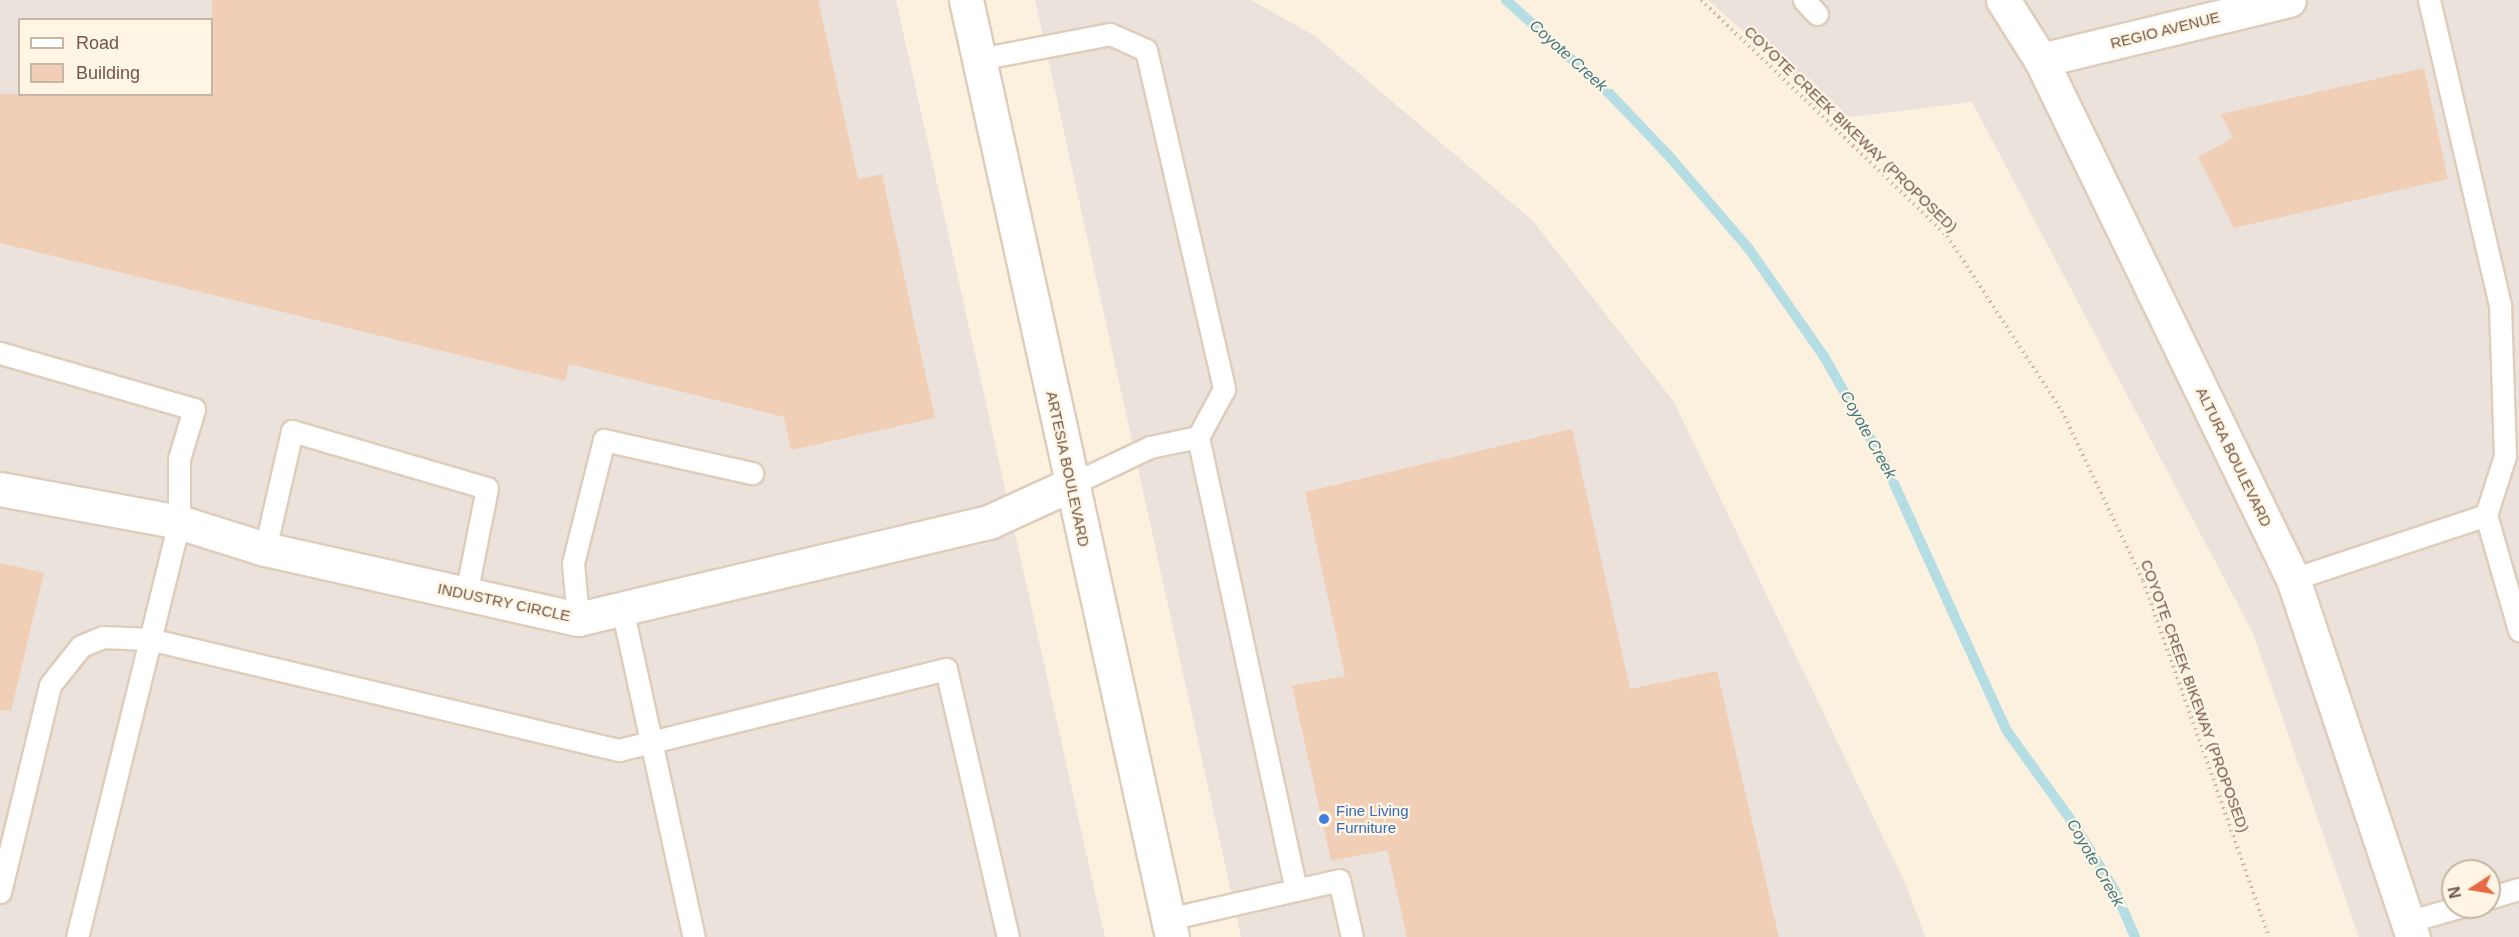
<!DOCTYPE html>
<html>
<head>
<meta charset="utf-8">
<style>
  body { margin:0 }
  #map { position:relative; width:2519px; height:937px; overflow:hidden; background:#fcf1df; font-family:Helvetica,sans-serif }
  div>[style] { position:absolute }
  .industrial>* { inset:0; background:#eae2db }
  .stream>* { height:10px; margin:-5px; padding:0 5px; transform-origin:5px; border-radius:5px; background:#b4dde4 }
  .building>* { inset:0; background:#f1cfb7 }
  .path>* { height:4px; margin-top:-2px; transform-origin:0; background:repeating-linear-gradient(90deg,#d5b29a 0 1.5px,transparent 0 6px) }
  .roads { filter:drop-shadow(2px 0 #dfcdbb) drop-shadow(-2px 0 #dfcdbb) drop-shadow(0 2px #dfcdbb) drop-shadow(0 -2px #dfcdbb) }
  .service>* { height:21px; margin:-10.5px; padding:0 10.5px; transform-origin:10.5px; border-radius:10.5px; background:#fff }
  .minor>* { height:33px; margin:-16.5px; padding:0 16.5px; transform-origin:16.5px; border-radius:16.5px; background:#fff }
  .tertiary>* { height:33px; margin:-16.5px; padding:0 16.5px; transform-origin:16.5px; border-radius:16.5px; background:#fff }
  .secondary>* { height:33px; margin:-16.5px; padding:0 16.5px; transform-origin:16.5px; border-radius:16.5px; background:#fff }
  .dots>* { width:16px; height:16px; translate:-50% -50%; box-sizing:border-box; border:3px solid #fff5e4; border-radius:50% }
  span { translate:-50% -50%; white-space:nowrap; text-align:center; line-height:1.15; -webkit-text-stroke:4.5px #fff5e4; paint-order:stroke }
  .street-label { font-size:15px; color:#715747 }
  .shop-label { font-size:15px; color:#366cbe }
  .left { translate:0 -50%; text-align:left }
  .water-label { font-size:16px; color:#417985; font-style:italic }
  .legend { position:absolute; left:18px; top:18px; width:195px; height:78px; box-sizing:border-box; background:#fff5e4; border:2px solid #c6b6a5; margin:0; padding:8px 10px; list-style:none; font-size:18px; color:#715747 }
  .legend li { display:flex; align-items:center; gap:12px; height:30px }
  .legend b { width:30px; border:2px solid #c6b6a5 }
  .north { position:absolute; left:2441px; top:859px; width:60px; height:60px; box-sizing:border-box; background:#fff5e4; border:2px solid #c6b6a5; border-radius:50%; rotate:258deg; font-size:16px; font-weight:700; line-height:24px; text-align:center; color:#715747 }
  .north::after { content:''; display:block; margin:auto; width:21px; height:27px; background:#e66a43; clip-path:polygon(50% 0,100% 100%,50% 72%,0 100%) }
</style>
</head>
<body>
<div id="map">
  <div class="industrial">
    <i style="clip-path:polygon(evenodd,0 0,896px 0,1105px 937px,0 937px,0 0,20px 20px,212px 20px,212px 94px,20px 94px,20px 20px)"></i>
    <i style="clip-path:polygon(1035px 0,1251px 0,1315px 36px,1533px 221px,1674px 402px,1907px 887px,1925px 937px,1241px 937px)"></i>
    <i style="clip-path:polygon(evenodd,1708px 0,2519px 0,2519px 937px,2359px 937px,2253px 633px,1972px 102px,1842px 118px,1708px 0,2453px 871px,2489px 871px,2489px 907px,2453px 907px,2453px 871px)"></i>
  </div>
  <div class="stream">
    <i style="left:1506px;top:0;width:139px;rotate:42.1deg"></i>
    <i style="left:1609px;top:93px;width:87px;rotate:46.4deg"></i>
    <i style="left:1669px;top:156px;width:123px;rotate:49.3deg"></i>
    <i style="left:1749px;top:249px;width:133px;rotate:55.1deg"></i>
    <i style="left:1825px;top:358px;width:124px;rotate:60.5deg"></i>
    <i style="left:1886px;top:466px;width:291px;rotate:65.5deg"></i>
    <i style="left:2007px;top:731px;width:118px;rotate:54.3deg"></i>
    <i style="left:2076px;top:827px;width:75px;rotate:58.6deg"></i>
    <i style="left:2115px;top:891px;width:50px;rotate:66.5deg"></i>
  </div>
  <div class="building">
    <i style="clip-path:polygon(212px 0,818px 0,858px 179px,882px 174px,935px 418px,791px 450px,784px 417px,569px 364px,565px 381px,0 243px,0 94px,212px 94px)"></i>
    <i style="clip-path:polygon(2424px 68px,2448px 179px,2234px 228px,2198px 157px,2233px 138px,2221px 114px)"></i>
    <i style="clip-path:polygon(1572px 429px,1630px 689px,1717px 671px,1779px 937px,1407px 937px,1387px 850px,1331px 861px,1292px 686px,1345px 676px,1305px 492px)"></i>
    <i style="clip-path:polygon(0 563px,44px 573px,11px 711px,0 710px)"></i>
  </div>
  <div class="path">
    <i style="left:1701px;top:0;width:341px;rotate:43.8deg"></i>
    <i style="left:1947px;top:236px;width:209px;rotate:56.7deg"></i>
    <i style="left:2062px;top:411px;width:188px;rotate:64.5deg"></i>
    <i style="left:2143px;top:581px;width:378px;rotate:70.5deg"></i>
  </div>
  <div class="roads">
    <div class="service">
      <i style="left:1804px;top:0;width:19px;rotate:47deg"></i>
      <i style="left:2429px;top:0;width:314px;rotate:76.9deg"></i>
      <i style="left:2500px;top:306px;width:150px;rotate:88.1deg"></i>
      <i style="left:2505px;top:456px;width:62px;rotate:107.9deg"></i>
      <i style="left:979px;top:59px;width:133px;rotate:-10.8deg"></i>
      <i style="left:1110px;top:34px;width:39px;rotate:24deg"></i>
      <i style="left:1146px;top:50px;width:348px;rotate:77deg"></i>
      <i style="left:1224px;top:389px;width:55px;rotate:118.4deg"></i>
      <i style="left:1198px;top:437px;width:463px;rotate:77.8deg"></i>
      <i style="left:0;top:353px;width:202px;rotate:16.1deg"></i>
      <i style="left:194px;top:409px;width:52px;rotate:106.7deg"></i>
      <i style="left:179px;top:459px;width:63px;rotate:90deg"></i>
      <i style="left:179px;top:522px;width:427px;rotate:103.8deg"></i>
      <i style="left:1072px;top:484px;width:86px;rotate:-25.4deg"></i>
      <i style="left:1150px;top:447px;width:49px;rotate:-11.8deg"></i>
      <i style="left:265px;top:549px;width:121px;rotate:-77.1deg"></i>
      <i style="left:292px;top:431px;width:203px;rotate:16.3deg"></i>
      <i style="left:487px;top:488px;width:108px;rotate:101.2deg"></i>
      <i style="left:2293px;top:579px;width:203px;rotate:-18.3deg"></i>
      <i style="left:2486px;top:515px;width:120px;rotate:74deg"></i>
      <i style="left:622px;top:608px;width:337px;rotate:77.7deg"></i>
      <i style="left:578px;top:619px;width:56px;rotate:-95.1deg"></i>
      <i style="left:573px;top:563px;width:127px;rotate:-75.9deg"></i>
      <i style="left:604px;top:440px;width:152px;rotate:12.6deg"></i>
      <i style="left:0;top:892px;width:213px;rotate:-76.4deg"></i>
      <i style="left:50px;top:685px;width:50px;rotate:-51.5deg"></i>
      <i style="left:81px;top:646px;width:24px;rotate:-22deg"></i>
      <i style="left:103px;top:637px;width:46px;rotate:2.5deg"></i>
      <i style="left:149px;top:639px;width:483px;rotate:13.3deg"></i>
      <i style="left:619px;top:750px;width:337px;rotate:-13.9deg"></i>
      <i style="left:946px;top:669px;width:275px;rotate:77deg"></i>
      <i style="left:2489px;top:898px;width:31px;rotate:-17deg"></i>
      <i style="left:1168px;top:919px;width:175px;rotate:-12.8deg"></i>
      <i style="left:1339px;top:880px;width:58px;rotate:77.2deg"></i>
      <i style="left:2407px;top:922px;width:54px;rotate:-16.1deg"></i>
    </div>
    <div class="minor">
      <i style="left:0;top:489px;width:182px;rotate:10.4deg"></i>
      <i style="left:179px;top:522px;width:90px;rotate:17.4deg"></i>
      <i style="left:265px;top:549px;width:321px;rotate:12.6deg"></i>
      <i style="left:578px;top:619px;width:424px;rotate:-13.3deg"></i>
      <i style="left:991px;top:521px;width:89px;rotate:-24.6deg"></i>
    </div>
    <div class="tertiary">
      <i style="left:2003px;top:0;width:71px;rotate:57.7deg"></i>
      <i style="left:2041px;top:60px;width:577px;rotate:64.1deg"></i>
      <i style="left:2293px;top:579px;width:378px;rotate:71.5deg"></i>
      <i style="left:2041px;top:60px;width:255px;rotate:-13.6deg"></i>
    </div>
    <div class="secondary">
      <i style="left:966px;top:0;width:959px;rotate:77.6deg"></i>
    </div>
  </div>
  <div class="dots">
    <i style="left:1324px;top:819px;background:#3f7fe0"></i>
  </div>
  <div class="street-label">
    <span style="left:2165px;top:30px;rotate:-14deg">REGIO AVENUE</span>
    <span style="left:1851px;top:129px;rotate:44deg">COYOTE CREEK BIKEWAY (PROPOSED)</span>
    <span style="left:2234px;top:457px;rotate:64deg">ALTURA BOULEVARD</span>
    <span style="left:1068px;top:469px;rotate:78deg">ARTESIA BOULEVARD</span>
    <span style="left:504px;top:602px;rotate:12deg">INDUSTRY CIRCLE</span>
    <span style="left:2195px;top:696px;rotate:70deg">COYOTE CREEK BIKEWAY (PROPOSED)</span>
  </div>
  <div class="shop-label">
    <span class="left" style="left:1336px;top:819px">Fine Living<br>Furniture</span>
  </div>
  <div class="water-label">
    <span style="left:1568px;top:56px;rotate:42deg">Coyote Creek</span>
    <span style="left:1868px;top:435px;rotate:61deg">Coyote Creek</span>
    <span style="left:2095px;top:863px;rotate:60deg">Coyote Creek</span>
  </div>
  <ul class="legend">
  <li><b style="height:8px;background:#fff"></b>Road</li>
  <li><b style="height:16px;background:#f1cfb7"></b>Building</li>
  </ul>
  <div class="north">N</div>
</div>
</body>
</html>
